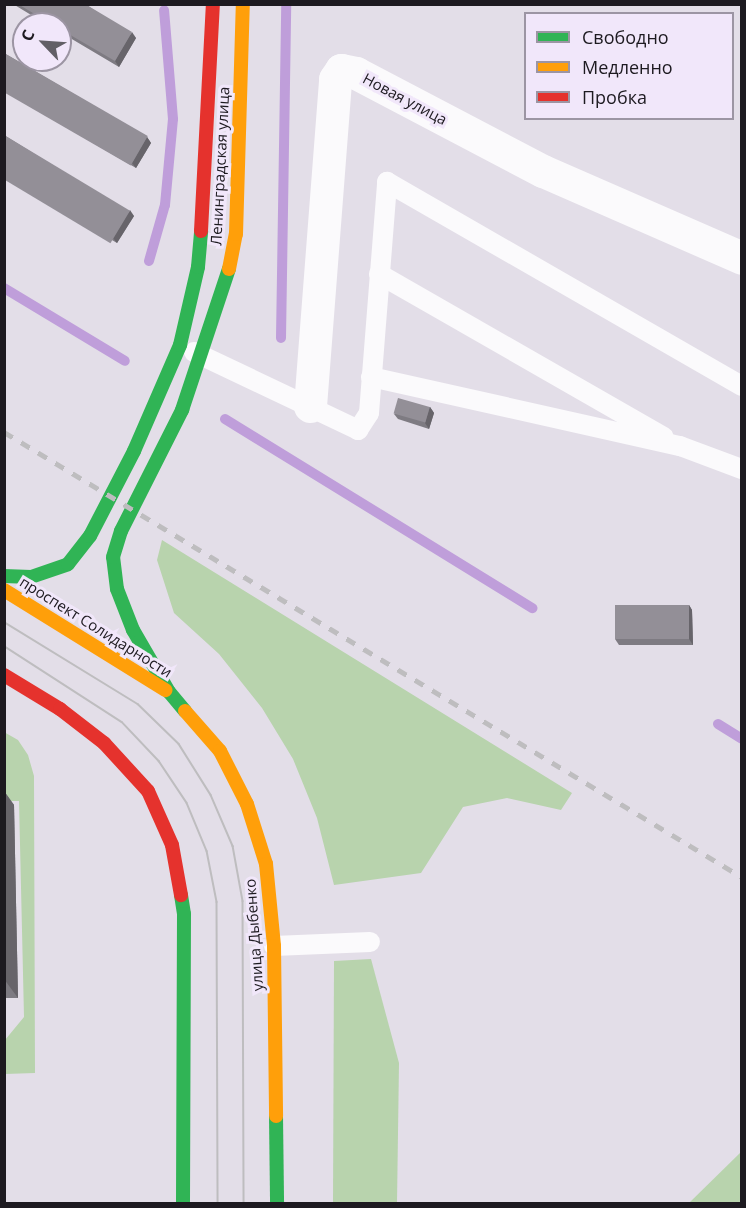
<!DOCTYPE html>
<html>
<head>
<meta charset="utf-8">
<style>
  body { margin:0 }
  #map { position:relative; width:746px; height:1208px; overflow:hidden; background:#e3dee8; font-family:"Open Sans",sans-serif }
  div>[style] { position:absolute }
  .green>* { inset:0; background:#b8d3ad }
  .stream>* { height:10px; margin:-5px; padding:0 5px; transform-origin:5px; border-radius:5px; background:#bf9eda }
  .lane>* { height:20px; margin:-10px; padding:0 10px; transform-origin:10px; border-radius:10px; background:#fbfafc }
  .street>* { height:33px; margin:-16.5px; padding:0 16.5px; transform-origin:16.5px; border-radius:16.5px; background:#fbfafc }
  .fast>* { height:14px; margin:-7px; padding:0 7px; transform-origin:7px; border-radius:7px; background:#30b455 }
  .slow>* { height:14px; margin:-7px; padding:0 7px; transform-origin:7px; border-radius:7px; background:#ff9f0a }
  .jam>* { height:14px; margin:-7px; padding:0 7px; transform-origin:7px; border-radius:7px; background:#e5322d }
  .tram>* { height:1.5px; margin:-0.75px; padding:0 0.75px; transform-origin:0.75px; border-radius:0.75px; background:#bebdbf }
  .rail>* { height:4.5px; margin-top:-2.25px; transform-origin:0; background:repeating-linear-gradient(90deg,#bebdbf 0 10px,transparent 0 20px) }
  .wall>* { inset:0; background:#7e7b82 }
  .shaded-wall>* { inset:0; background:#67646a }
  .building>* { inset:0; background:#938f97; transform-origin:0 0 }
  span { translate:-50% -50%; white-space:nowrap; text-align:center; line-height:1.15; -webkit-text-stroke:6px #f1e7fa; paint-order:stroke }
  .street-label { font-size:15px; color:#1d1a20 }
  .frame { position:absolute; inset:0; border:6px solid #1d1a20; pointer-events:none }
  .legend { position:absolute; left:524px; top:12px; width:210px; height:108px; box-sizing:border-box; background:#f1e7fa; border:2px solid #9c95a3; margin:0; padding:8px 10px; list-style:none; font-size:18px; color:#1d1a20 }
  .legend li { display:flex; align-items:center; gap:12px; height:30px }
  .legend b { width:30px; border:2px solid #9c95a3 }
  .north { position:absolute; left:12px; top:12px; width:60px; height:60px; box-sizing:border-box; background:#f1e7fa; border:2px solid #9c95a3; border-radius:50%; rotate:295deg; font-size:16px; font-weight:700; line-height:24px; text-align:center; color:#1d1a20 }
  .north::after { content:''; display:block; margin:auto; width:21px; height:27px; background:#625f66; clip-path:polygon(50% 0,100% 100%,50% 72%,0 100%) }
</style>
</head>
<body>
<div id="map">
  <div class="green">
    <i style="clip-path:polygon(162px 540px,572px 793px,561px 810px,507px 798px,463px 807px,421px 873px,334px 885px,317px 818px,293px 759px,262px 708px,219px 654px,174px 613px,157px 560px)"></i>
    <i style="clip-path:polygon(4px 732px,18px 740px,28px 755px,34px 776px,35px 1073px,5px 1074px,5px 1040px,24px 1017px,19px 801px,5px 801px)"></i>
    <i style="clip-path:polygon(371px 959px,399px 1063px,397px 1203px,333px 1203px,334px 961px)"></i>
    <i style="clip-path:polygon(741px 1152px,741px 1203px,689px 1203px)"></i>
  </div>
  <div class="stream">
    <i style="left:149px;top:261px;width:58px;rotate:-74.1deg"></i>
    <i style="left:165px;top:205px;width:86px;rotate:-84.7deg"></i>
    <i style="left:173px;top:119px;width:109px;rotate:-94.7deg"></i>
    <i style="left:4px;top:288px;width:141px;rotate:31.1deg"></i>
    <i style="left:281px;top:338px;width:334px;rotate:-89.1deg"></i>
    <i style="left:225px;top:419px;width:361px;rotate:31.6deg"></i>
    <i style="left:718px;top:724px;width:28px;rotate:32deg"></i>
  </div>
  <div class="lane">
    <i style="left:379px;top:274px;width:328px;rotate:29.8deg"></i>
    <i style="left:194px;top:352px;width:182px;rotate:25.4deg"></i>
    <i style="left:358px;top:430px;width:20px;rotate:-57deg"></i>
    <i style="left:369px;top:413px;width:232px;rotate:-85.5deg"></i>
    <i style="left:387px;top:182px;width:409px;rotate:29.9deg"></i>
    <i style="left:371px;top:377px;width:317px;rotate:12.6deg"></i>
    <i style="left:680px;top:446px;width:66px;rotate:20.4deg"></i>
    <i style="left:274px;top:946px;width:96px;rotate:-2.4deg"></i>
  </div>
  <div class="street">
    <i style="left:310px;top:406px;width:328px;rotate:-85.6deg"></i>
    <i style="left:335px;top:79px;width:11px;rotate:-56deg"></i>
    <i style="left:341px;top:70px;width:15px;rotate:11deg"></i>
    <i style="left:356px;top:73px;width:211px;rotate:27.7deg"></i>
    <i style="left:543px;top:171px;width:217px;rotate:23.6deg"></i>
  </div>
  <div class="fast">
    <i style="left:4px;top:576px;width:27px;rotate:2deg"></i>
    <i style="left:31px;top:577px;width:39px;rotate:-19deg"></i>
    <i style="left:68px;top:564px;width:36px;rotate:-52deg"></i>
    <i style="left:90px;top:536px;width:96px;rotate:-62.6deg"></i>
    <i style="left:134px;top:451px;width:116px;rotate:-66.5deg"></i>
    <i style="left:180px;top:345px;width:80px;rotate:-77deg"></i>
    <i style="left:198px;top:267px;width:36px;rotate:-85deg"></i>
    <i style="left:185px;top:711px;width:25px;rotate:-130deg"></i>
    <i style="left:169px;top:692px;width:72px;rotate:-120.1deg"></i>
    <i style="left:133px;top:630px;width:44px;rotate:-111.3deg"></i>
    <i style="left:117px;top:589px;width:32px;rotate:-97deg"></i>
    <i style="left:113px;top:557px;width:27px;rotate:-73deg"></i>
    <i style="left:121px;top:531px;width:136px;rotate:-63.2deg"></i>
    <i style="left:182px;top:410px;width:149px;rotate:-71.6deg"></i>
    <i style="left:181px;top:895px;width:19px;rotate:81deg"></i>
    <i style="left:184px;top:914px;width:290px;rotate:90.2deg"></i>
    <i style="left:276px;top:1116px;width:88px;rotate:89.3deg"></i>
  </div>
  <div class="slow">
    <i style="left:229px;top:269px;width:36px;rotate:-79deg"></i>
    <i style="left:236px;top:234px;width:230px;rotate:-88.3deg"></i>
    <i style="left:4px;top:590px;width:190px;rotate:31.8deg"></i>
    <i style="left:185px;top:711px;width:53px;rotate:48.8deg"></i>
    <i style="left:220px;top:751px;width:59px;rotate:63deg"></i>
    <i style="left:247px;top:804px;width:63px;rotate:72.4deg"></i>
    <i style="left:266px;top:864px;width:82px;rotate:84.4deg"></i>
    <i style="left:274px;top:946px;width:170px;rotate:89.3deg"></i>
  </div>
  <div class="jam">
    <i style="left:201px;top:231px;width:227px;rotate:-87deg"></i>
    <i style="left:4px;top:675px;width:66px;rotate:31.3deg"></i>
    <i style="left:60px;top:709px;width:56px;rotate:37.7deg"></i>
    <i style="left:104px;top:743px;width:65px;rotate:47.5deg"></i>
    <i style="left:148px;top:791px;width:59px;rotate:66deg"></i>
    <i style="left:172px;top:845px;width:51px;rotate:79.8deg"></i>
  </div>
  <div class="tram">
    <i style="left:4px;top:622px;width:157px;rotate:31.5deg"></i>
    <i style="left:138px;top:704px;width:57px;rotate:44.3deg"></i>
    <i style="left:179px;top:744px;width:60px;rotate:57.9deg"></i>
    <i style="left:211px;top:795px;width:56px;rotate:66.7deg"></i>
    <i style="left:233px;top:846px;width:56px;rotate:79.7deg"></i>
    <i style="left:243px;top:901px;width:303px;rotate:89.8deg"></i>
    <i style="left:4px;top:646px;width:140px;rotate:32.8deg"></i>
    <i style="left:122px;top:722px;width:54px;rotate:46.5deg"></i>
    <i style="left:159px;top:761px;width:50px;rotate:56.3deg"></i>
    <i style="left:187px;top:803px;width:52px;rotate:67.4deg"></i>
    <i style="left:207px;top:851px;width:52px;rotate:78.9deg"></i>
    <i style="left:217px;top:902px;width:302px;rotate:89.8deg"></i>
  </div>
  <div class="rail">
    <i style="left:4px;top:432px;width:862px;rotate:31.09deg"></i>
  </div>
  <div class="wall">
    <i style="clip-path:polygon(13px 4px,85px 4px,136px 38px,119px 67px,60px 32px,60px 24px,46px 24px)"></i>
    <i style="clip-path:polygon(4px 53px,147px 137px,151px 143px,136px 168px,4px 91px)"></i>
    <i style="clip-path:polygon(4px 135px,134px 216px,117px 243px,4px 176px)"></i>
    <i style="clip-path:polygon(430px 407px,434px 413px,429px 429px,398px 419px,394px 414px)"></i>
    <i style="clip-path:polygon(689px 605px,692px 610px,693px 645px,619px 645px,615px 639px)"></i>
    <i style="clip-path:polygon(4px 791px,14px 805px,18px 998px,4px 998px)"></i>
  </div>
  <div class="shaded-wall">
    <i style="clip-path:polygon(132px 32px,136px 38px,119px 67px,115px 61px)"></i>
    <i style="clip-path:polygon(147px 137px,151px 143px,136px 168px,132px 163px)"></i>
    <i style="clip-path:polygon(130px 210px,134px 216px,117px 243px,113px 238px)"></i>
    <i style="clip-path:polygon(430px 407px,434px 413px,429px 429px,425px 423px)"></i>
    <i style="clip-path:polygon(689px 605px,692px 610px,693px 645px,689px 639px)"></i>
    <i style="clip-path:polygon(4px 791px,14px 805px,18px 998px,4px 979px)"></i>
  </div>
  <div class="building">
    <i style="clip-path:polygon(18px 4px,85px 4px,132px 32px,115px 61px,60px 29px,60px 24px,51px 24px)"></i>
    <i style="left:4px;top:53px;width:166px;height:34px;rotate:30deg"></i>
    <i style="left:4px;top:135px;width:147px;height:38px;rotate:31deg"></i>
    <i style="left:398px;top:398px;width:33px;height:16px;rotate:16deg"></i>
    <i style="left:615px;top:605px;width:74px;height:34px"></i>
  </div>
  <div class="street-label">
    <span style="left:405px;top:99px;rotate:28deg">Новая улица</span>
    <span style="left:220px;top:166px;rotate:-87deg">Ленинградская улица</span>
    <span style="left:96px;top:627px;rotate:32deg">проспект Солидарности</span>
    <span style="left:254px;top:935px;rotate:-94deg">улица Дыбенко</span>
  </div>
  <div class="frame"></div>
  <ul class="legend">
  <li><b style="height:8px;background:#30b455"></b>Свободно</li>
  <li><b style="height:8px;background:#ff9f0a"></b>Медленно</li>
  <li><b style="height:8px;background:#e5322d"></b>Пробка</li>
  </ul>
  <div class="north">С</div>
</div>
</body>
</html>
